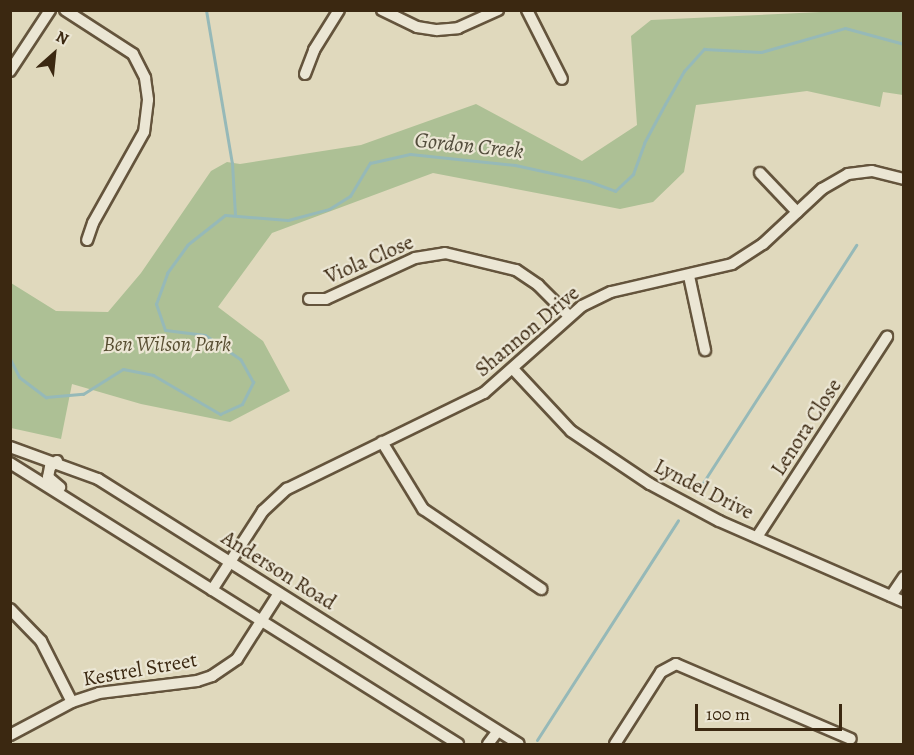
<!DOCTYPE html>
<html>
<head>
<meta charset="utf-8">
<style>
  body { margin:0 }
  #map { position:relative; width:914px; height:755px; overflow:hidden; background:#e0d9bd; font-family:Alegreya,serif }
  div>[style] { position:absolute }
  .green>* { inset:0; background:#adc095 }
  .stream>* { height:3px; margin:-1.5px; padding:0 1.5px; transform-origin:1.5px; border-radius:1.5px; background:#96b9b8 }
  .roads { filter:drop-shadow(2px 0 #64543c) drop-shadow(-2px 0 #64543c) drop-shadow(0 2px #64543c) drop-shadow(0 -2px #64543c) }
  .minor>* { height:10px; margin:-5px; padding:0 5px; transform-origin:5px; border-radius:5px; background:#ebe6d4 }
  span { translate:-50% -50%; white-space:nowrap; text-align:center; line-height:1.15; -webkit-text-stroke:4.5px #ebe6d4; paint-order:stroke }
  .street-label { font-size:21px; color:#3b2811 }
  .park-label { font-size:21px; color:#584e32; font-style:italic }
  .water-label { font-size:22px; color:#524c3b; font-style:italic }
  .frame { position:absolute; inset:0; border:12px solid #3b2811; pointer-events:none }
  .north { position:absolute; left:24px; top:24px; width:60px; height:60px; -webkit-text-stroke:4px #ebe6d4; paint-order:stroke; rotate:27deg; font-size:16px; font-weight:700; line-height:24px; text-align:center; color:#3b2811 }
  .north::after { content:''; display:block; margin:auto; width:21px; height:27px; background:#3b2811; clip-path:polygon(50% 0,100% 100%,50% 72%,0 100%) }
  .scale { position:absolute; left:695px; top:704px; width:147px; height:27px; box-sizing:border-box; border:3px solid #3b2811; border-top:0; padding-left:8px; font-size:18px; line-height:21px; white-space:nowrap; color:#3b2811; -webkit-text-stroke:4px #ebe6d4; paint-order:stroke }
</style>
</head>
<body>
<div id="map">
  <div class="green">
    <i style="clip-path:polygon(842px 11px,903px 11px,903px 95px,883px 92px,880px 107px,807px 91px,696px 105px,684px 172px,653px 202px,620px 209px,433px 173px,272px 233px,218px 307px,263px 341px,290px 391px,230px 422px,141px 404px,72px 384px,61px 439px,11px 428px,11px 283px,56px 311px,108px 312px,141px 273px,211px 171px,227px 162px,240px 164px,361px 145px,476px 104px,582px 161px,637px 125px,631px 36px,651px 20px)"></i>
  </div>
  <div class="stream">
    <i style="left:206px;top:10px;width:155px;rotate:80.4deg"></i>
    <i style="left:232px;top:163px;width:52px;rotate:86.7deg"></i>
    <i style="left:10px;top:359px;width:20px;rotate:63deg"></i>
    <i style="left:19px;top:377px;width:34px;rotate:37deg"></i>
    <i style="left:46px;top:397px;width:37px;rotate:-5deg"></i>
    <i style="left:83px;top:394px;width:47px;rotate:-32deg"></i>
    <i style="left:123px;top:369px;width:31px;rotate:11deg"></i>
    <i style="left:153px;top:375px;width:78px;rotate:30.2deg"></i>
    <i style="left:220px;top:414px;width:24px;rotate:-24deg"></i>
    <i style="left:242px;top:404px;width:25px;rotate:-63deg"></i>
    <i style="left:253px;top:382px;width:26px;rotate:-119deg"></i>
    <i style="left:240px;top:359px;width:42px;rotate:-145.6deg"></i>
    <i style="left:205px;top:335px;width:40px;rotate:-172.9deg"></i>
    <i style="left:165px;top:330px;width:28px;rotate:-109deg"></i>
    <i style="left:156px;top:304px;width:33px;rotate:-70deg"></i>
    <i style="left:167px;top:273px;width:34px;rotate:-54deg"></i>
    <i style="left:187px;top:245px;width:48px;rotate:-38.3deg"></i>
    <i style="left:225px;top:215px;width:63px;rotate:4.5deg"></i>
    <i style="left:288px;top:220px;width:42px;rotate:-15deg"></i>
    <i style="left:329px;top:209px;width:25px;rotate:-32deg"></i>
    <i style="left:350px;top:196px;width:39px;rotate:-59deg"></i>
    <i style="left:370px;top:163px;width:41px;rotate:-12.7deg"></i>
    <i style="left:410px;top:154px;width:106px;rotate:6deg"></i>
    <i style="left:515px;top:165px;width:75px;rotate:12.4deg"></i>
    <i style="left:588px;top:181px;width:29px;rotate:20deg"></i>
    <i style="left:615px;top:191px;width:25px;rotate:-43deg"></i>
    <i style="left:633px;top:174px;width:33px;rotate:-70deg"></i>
    <i style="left:644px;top:143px;width:44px;rotate:-61.7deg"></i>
    <i style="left:665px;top:104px;width:38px;rotate:-60deg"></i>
    <i style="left:684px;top:71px;width:30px;rotate:-48deg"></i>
    <i style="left:704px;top:49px;width:57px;rotate:3deg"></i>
    <i style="left:761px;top:52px;width:87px;rotate:-15.9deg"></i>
    <i style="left:845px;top:28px;width:61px;rotate:15.2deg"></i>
    <i style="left:697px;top:492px;width:294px;rotate:-57.2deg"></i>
    <i style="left:537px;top:740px;width:261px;rotate:-57.3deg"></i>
  </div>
  <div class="roads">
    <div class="minor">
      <i style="left:65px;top:10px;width:81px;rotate:32.9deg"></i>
      <i style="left:133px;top:54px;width:27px;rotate:63deg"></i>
      <i style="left:145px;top:78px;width:22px;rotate:82deg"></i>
      <i style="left:148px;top:100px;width:32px;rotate:97deg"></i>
      <i style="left:144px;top:132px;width:104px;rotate:119.3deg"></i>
      <i style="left:93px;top:223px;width:18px;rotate:109deg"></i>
      <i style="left:382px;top:10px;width:39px;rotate:26deg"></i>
      <i style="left:417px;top:27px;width:20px;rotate:9deg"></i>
      <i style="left:437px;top:30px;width:21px;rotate:-5deg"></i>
      <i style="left:458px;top:28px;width:44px;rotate:-24.2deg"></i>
      <i style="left:527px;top:10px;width:77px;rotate:63.1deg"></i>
      <i style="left:10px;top:71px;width:73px;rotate:-56.7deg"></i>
      <i style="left:305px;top:74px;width:26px;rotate:-69deg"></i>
      <i style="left:314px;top:50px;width:47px;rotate:-58deg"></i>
      <i style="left:760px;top:173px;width:54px;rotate:46.5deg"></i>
      <i style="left:689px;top:276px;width:76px;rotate:77.8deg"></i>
      <i style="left:309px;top:299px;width:17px"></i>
      <i style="left:326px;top:299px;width:98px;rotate:-24.7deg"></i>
      <i style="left:415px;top:258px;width:30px;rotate:-9deg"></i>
      <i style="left:445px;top:253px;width:73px;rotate:13.5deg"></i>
      <i style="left:516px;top:270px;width:27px;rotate:34deg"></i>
      <i style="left:538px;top:285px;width:44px;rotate:45deg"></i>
      <i style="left:514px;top:370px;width:83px;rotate:46.9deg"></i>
      <i style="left:571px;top:431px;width:95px;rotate:33.9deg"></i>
      <i style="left:650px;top:484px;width:78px;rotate:28.2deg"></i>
      <i style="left:719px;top:521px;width:202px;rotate:23.6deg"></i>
      <i style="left:382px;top:442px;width:79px;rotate:58.5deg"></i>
      <i style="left:423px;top:509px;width:143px;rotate:34.1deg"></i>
      <i style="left:10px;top:447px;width:94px;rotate:20deg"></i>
      <i style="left:98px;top:479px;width:497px;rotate:32.2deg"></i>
      <i style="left:57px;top:461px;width:9px;rotate:139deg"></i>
      <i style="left:50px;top:467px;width:10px;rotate:101deg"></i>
      <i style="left:48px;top:477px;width:16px;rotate:40deg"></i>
      <i style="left:10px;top:463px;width:529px;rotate:32.1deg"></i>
      <i style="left:757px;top:537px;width:239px;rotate:-57deg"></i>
      <i style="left:212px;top:590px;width:94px;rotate:-57.2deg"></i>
      <i style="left:263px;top:511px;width:33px;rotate:-43deg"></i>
      <i style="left:287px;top:489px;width:219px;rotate:-26deg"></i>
      <i style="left:484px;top:393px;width:131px;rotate:-41.6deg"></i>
      <i style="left:582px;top:306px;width:32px;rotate:-26deg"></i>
      <i style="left:611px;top:292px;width:124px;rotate:-13deg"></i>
      <i style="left:732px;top:264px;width:37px;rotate:-33deg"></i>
      <i style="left:763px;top:244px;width:81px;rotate:-43deg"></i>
      <i style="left:822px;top:189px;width:30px;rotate:-30deg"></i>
      <i style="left:848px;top:174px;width:24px;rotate:-7deg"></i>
      <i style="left:872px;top:171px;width:33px;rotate:14deg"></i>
      <i style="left:891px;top:596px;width:23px;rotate:-56deg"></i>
      <i style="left:10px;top:609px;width:45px;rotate:45.9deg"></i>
      <i style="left:41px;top:641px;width:68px;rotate:63.1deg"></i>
      <i style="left:10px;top:735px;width:70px;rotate:-28deg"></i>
      <i style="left:72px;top:702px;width:28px;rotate:-18deg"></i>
      <i style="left:99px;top:693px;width:99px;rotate:-7deg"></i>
      <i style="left:197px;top:681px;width:16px;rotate:-18deg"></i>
      <i style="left:212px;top:676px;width:30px;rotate:-34deg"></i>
      <i style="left:237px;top:659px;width:78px;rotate:-57.5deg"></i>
      <i style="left:488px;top:744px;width:15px;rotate:-53deg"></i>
      <i style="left:615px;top:744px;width:85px;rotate:-57.4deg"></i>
      <i style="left:661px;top:672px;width:17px;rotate:-28deg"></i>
      <i style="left:676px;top:664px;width:190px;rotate:23.2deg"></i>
    </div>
  </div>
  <div class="street-label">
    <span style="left:369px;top:259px;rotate:-23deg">Viola Close</span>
    <span style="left:527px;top:331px;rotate:-40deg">Shannon Drive</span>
    <span style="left:806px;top:427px;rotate:-57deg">Lenora Close</span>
    <span style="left:704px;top:489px;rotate:27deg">Lyndel Drive</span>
    <span style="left:279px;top:570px;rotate:32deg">Anderson Road</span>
    <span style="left:140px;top:669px;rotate:-10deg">Kestrel Street</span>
  </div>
  <div class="park-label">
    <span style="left:167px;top:344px">Ben Wilson Park</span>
  </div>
  <div class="water-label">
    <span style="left:469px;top:146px;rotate:6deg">Gordon Creek</span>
  </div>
  <div class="frame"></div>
  <div class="north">N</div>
  <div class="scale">100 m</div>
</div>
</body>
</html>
